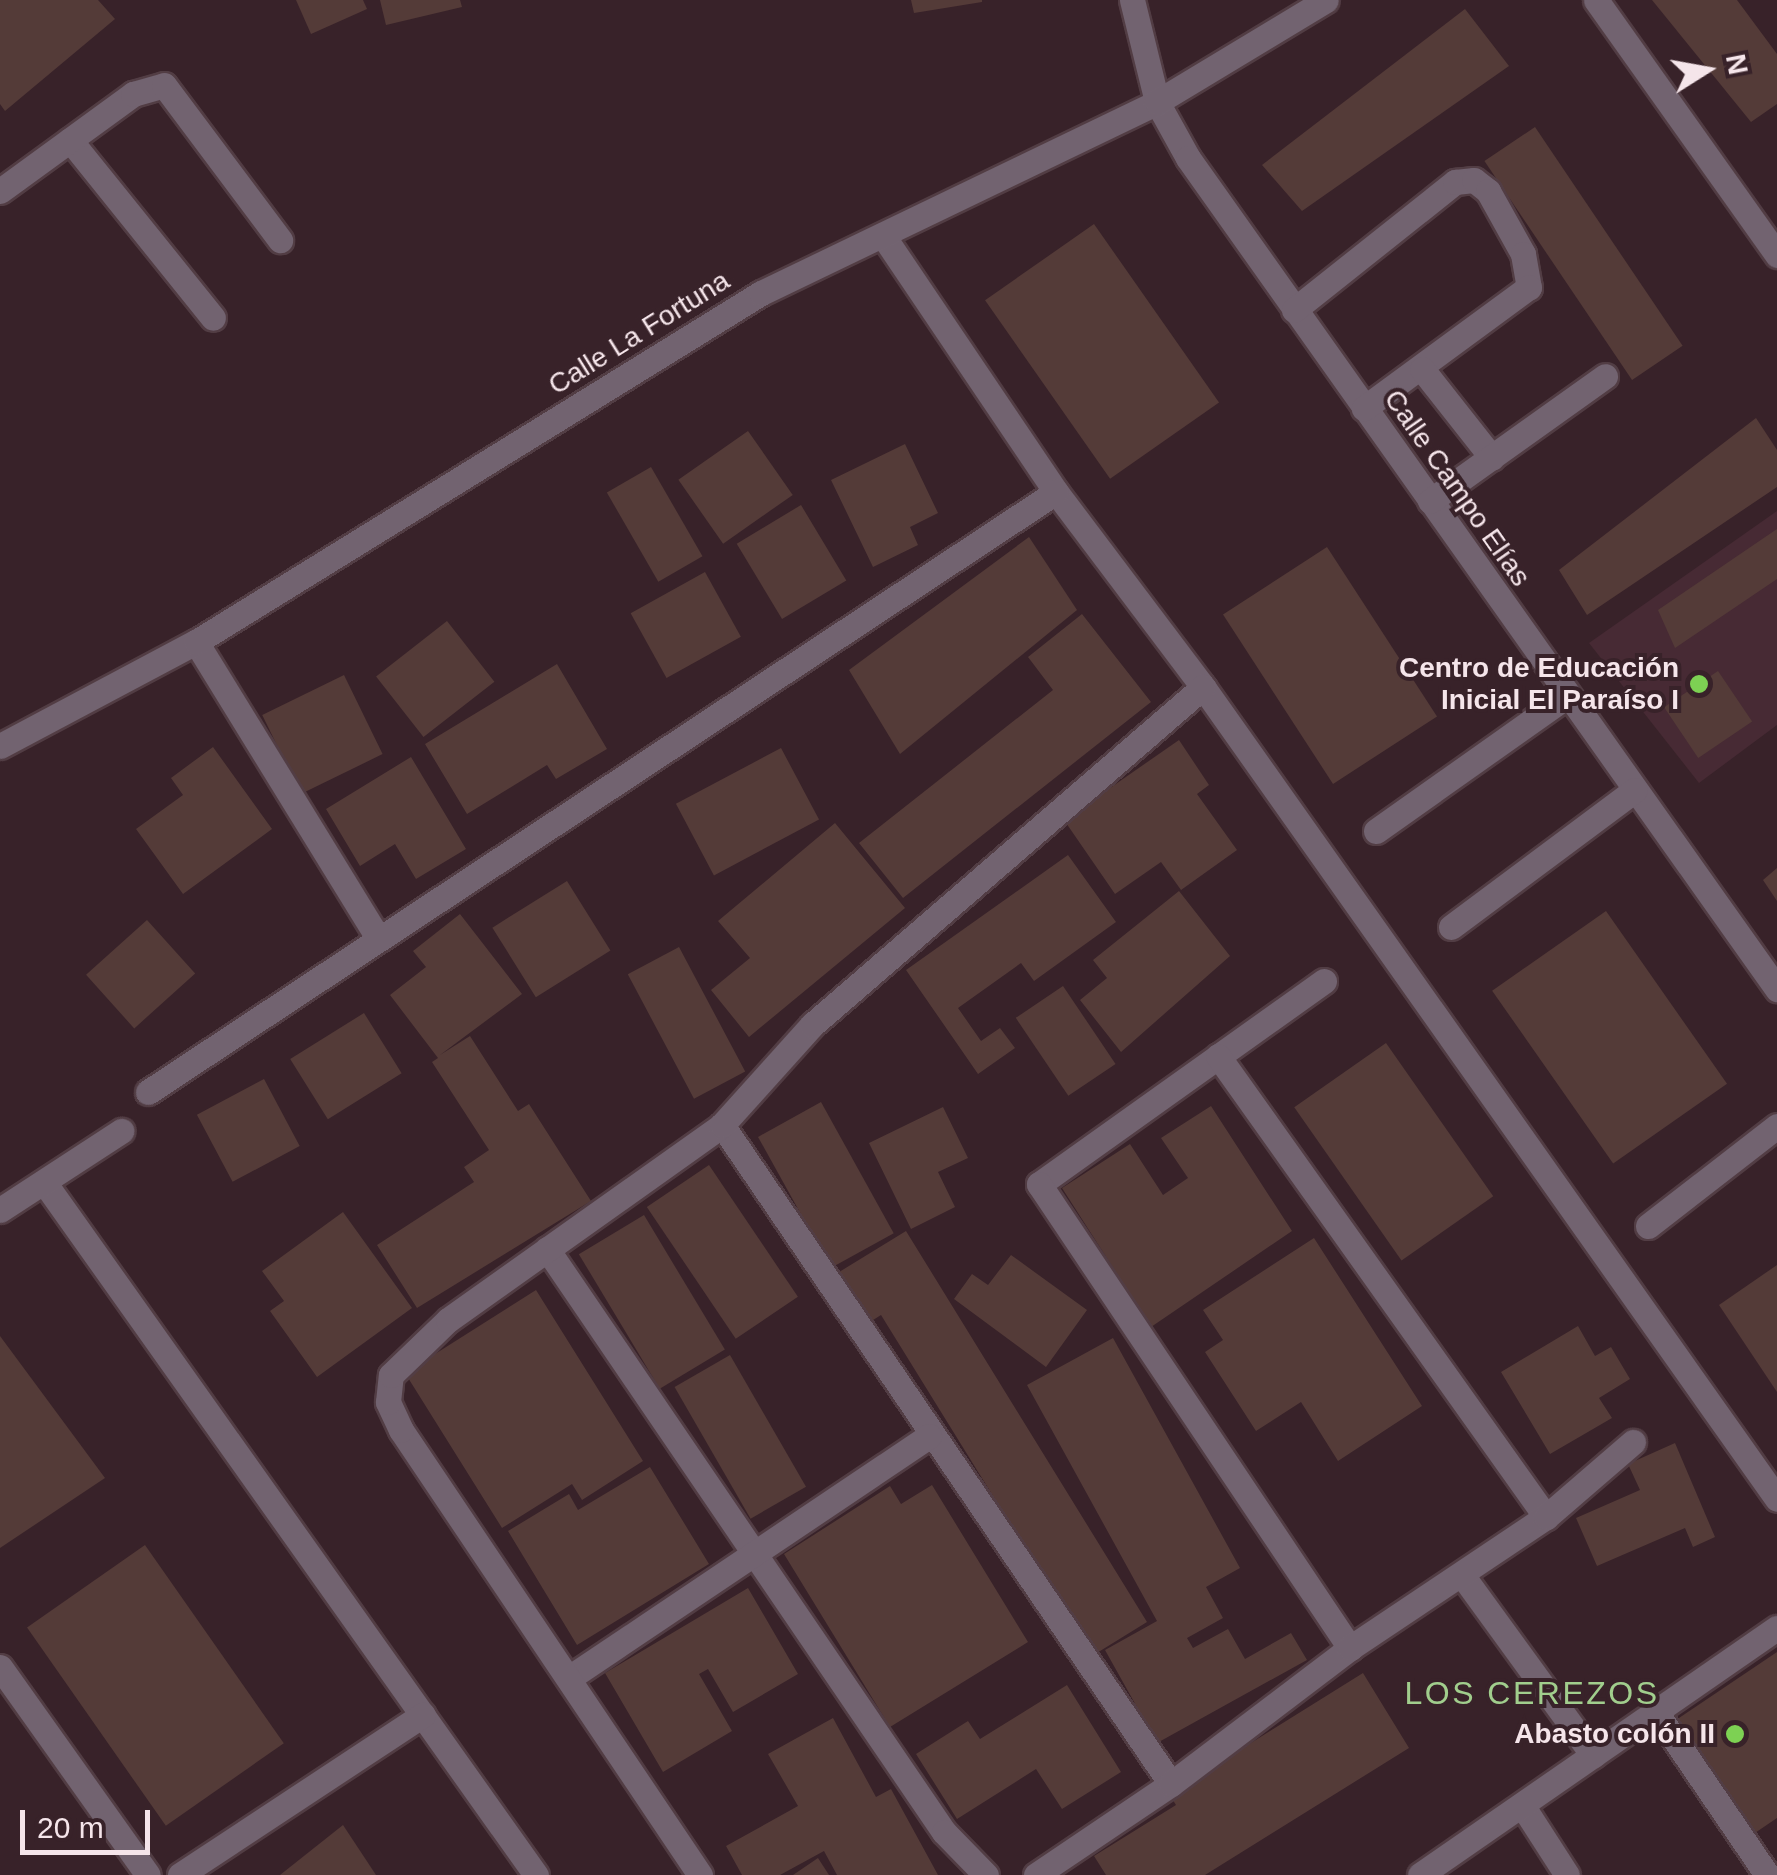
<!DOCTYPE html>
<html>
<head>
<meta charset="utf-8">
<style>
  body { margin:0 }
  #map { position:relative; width:1777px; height:1875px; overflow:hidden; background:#382229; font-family:Helvetica,sans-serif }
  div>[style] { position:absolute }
  .built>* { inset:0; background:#472a34 }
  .building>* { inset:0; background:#543b38; transform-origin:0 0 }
  .roads { filter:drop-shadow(2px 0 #523d44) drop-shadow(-2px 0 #523d44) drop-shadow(0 2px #523d44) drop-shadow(0 -2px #523d44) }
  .street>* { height:25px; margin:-12.5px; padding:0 12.5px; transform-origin:12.5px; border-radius:12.5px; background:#726370 }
  .dots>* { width:28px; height:28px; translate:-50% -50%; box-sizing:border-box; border:5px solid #382229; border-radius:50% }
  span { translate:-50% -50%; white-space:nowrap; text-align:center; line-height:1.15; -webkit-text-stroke:8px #382229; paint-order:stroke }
  .street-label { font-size:28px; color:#f5e5ea }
  .poi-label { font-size:28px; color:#f5e5ea; font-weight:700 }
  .right { translate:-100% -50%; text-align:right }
  .quarter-label { font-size:32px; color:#a1ce8d; letter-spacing:2.5px }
  .north { position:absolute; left:1657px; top:20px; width:100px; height:100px; -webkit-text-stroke:8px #382229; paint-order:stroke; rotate:79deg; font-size:28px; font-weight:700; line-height:40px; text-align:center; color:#f5e5ea }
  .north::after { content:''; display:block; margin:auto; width:35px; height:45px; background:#f5e5ea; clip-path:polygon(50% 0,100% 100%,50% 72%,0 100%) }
  .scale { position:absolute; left:20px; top:1810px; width:130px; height:45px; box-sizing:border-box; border:5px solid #f5e5ea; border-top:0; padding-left:12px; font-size:30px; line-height:35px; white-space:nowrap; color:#f5e5ea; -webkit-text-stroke:8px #382229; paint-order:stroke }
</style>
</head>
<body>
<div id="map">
  <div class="built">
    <i style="clip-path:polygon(1777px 511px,1777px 725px,1699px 783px,1589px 643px)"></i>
  </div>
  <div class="building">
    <i style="clip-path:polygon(0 0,98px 0,115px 19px,5px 111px,0 104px)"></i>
    <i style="clip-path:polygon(296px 0,363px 0,367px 9px,311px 34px)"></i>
    <i style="clip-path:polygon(380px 0,460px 0,462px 7px,386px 25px)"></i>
    <i style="clip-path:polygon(911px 0,982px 0,982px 2px,914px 13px)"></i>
    <i style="clip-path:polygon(1652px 0,1737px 0,1777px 54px,1777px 104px,1751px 122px)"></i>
    <i style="clip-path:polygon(1465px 9px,1509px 66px,1302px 211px,1262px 165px)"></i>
    <i style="left:1535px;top:127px;width:264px;height:61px;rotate:56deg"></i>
    <i style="left:1094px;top:224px;width:218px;height:133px;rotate:55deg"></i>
    <i style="clip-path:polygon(1756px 418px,1777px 450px,1777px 487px,1587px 615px,1559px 570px)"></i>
    <i style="left:748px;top:431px;width:78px;height:85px;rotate:55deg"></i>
    <i style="clip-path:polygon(905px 444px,938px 513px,910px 527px,918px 545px,873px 567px,831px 480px)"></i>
    <i style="left:651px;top:467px;width:103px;height:51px;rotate:60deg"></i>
    <i style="left:801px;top:505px;width:88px;height:75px;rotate:59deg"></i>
    <i style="clip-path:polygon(1777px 529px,1777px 579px,1675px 648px,1658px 610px)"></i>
    <i style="clip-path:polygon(1029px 537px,1077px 610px,900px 754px,849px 670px)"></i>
    <i style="left:1327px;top:547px;width:202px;height:124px;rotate:57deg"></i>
    <i style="left:705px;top:572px;width:74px;height:85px;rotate:61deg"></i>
    <i style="clip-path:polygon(1082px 614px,1151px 702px,903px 898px,859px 843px,1053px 690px,1028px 657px)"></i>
    <i style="left:447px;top:621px;width:77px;height:90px;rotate:52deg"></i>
    <i style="clip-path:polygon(557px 664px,607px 749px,556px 779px,547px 765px,467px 814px,425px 744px)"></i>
    <i style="left:1718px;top:671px;width:61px;height:65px;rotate:56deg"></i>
    <i style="left:344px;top:675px;width:88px;height:91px;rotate:64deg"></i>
    <i style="clip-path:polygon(1179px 740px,1209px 785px,1197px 794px,1237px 850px,1181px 890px,1161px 862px,1115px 894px,1064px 820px)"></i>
    <i style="clip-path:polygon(213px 747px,272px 829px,183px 894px,136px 829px,183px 795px,171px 778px)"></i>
    <i style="left:781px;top:748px;width:81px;height:119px;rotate:62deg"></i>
    <i style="clip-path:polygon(411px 757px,466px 849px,416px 879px,395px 844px,360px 866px,326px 809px)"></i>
    <i style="clip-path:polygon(835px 823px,905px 908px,749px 1037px,711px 990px,750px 958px,718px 921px)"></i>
    <i style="clip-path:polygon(1068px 855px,1116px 922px,1034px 981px,1021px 963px,958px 1008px,981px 1041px,1000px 1028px,1015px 1048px,978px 1074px,906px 970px)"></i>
    <i style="clip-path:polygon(1777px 868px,1777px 901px,1763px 880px)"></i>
    <i style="left:567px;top:881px;width:82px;height:88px;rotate:58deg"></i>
    <i style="clip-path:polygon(1179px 891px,1230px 956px,1121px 1052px,1080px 1000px,1107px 978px,1093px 960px)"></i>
    <i style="left:1606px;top:911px;width:211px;height:139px;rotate:55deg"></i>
    <i style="clip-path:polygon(460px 914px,522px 994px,440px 1055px,470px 1036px,518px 1111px,529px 1104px,591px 1201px,417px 1308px,377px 1245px,474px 1182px,464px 1167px,489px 1150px,432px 1062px,438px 1058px,390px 995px,426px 967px,413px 951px)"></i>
    <i style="left:147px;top:920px;width:72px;height:82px;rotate:48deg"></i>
    <i style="left:679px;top:947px;width:141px;height:58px;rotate:62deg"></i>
    <i style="left:1063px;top:986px;width:94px;height:57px;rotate:56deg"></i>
    <i style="left:364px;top:1013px;width:71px;height:87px;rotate:58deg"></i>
    <i style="left:1386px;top:1043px;width:187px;height:112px;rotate:55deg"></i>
    <i style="left:264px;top:1079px;width:76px;height:76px;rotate:62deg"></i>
    <i style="left:821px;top:1102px;width:150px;height:72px;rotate:61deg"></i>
    <i style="clip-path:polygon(1211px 1106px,1292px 1231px,1151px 1327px,1062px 1188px,1130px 1144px,1163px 1195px,1188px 1178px,1161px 1138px)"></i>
    <i style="clip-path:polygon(943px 1107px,968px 1158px,938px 1172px,955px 1207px,911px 1229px,869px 1143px)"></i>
    <i style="left:709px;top:1165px;width:159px;height:75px;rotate:56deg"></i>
    <i style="clip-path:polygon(343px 1212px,412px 1308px,317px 1377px,270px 1311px,284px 1301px,262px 1271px)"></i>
    <i style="left:644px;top:1215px;width:157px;height:76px;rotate:59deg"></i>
    <i style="clip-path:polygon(906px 1231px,1147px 1622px,1092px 1656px,881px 1315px,862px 1327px,831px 1277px)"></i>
    <i style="clip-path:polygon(1314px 1238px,1422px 1406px,1338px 1461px,1301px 1402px,1256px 1431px,1205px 1352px,1223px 1340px,1203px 1310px)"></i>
    <i style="clip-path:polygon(1011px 1255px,1087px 1310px,1046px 1367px,954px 1299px,972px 1274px,988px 1285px)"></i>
    <i style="clip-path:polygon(1777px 1265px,1777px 1392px,1719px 1305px)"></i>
    <i style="clip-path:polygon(536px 1290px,643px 1461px,582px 1500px,572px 1484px,502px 1528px,405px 1373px)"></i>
    <i style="clip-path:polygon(1578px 1326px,1595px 1356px,1611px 1347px,1630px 1379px,1599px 1398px,1612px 1418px,1550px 1454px,1501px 1372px)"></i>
    <i style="clip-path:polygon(0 1336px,105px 1478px,0 1548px)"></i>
    <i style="clip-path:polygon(1113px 1338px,1240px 1568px,1206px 1587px,1223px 1618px,1187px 1638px,1193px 1648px,1228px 1629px,1245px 1659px,1291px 1633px,1307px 1660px,1157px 1743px,1105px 1650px,1157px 1621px,1027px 1385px)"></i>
    <i style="left:730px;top:1355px;width:152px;height:64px;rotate:60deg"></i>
    <i style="clip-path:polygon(1675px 1443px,1715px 1537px,1693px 1547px,1685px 1528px,1597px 1566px,1576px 1518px,1640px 1490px,1628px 1464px)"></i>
    <i style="clip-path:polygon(650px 1467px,709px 1564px,577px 1645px,508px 1531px,569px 1494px,578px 1510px)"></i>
    <i style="clip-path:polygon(932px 1485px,1028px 1642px,890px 1727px,784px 1554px,890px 1486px,901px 1504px)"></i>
    <i style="left:145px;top:1545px;width:242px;height:144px;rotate:55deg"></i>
    <i style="clip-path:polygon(748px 1588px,798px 1674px,733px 1712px,708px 1669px,699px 1674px,732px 1731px,663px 1772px,605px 1673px)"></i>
    <i style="clip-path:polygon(1777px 1652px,1777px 1818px,1752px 1835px,1676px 1720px)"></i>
    <i style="clip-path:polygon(1363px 1673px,1409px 1748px,1205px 1875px,1106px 1875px,1094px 1856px,1176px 1805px,1169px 1794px)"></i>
    <i style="clip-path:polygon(1067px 1685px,1121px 1772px,1062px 1809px,1036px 1769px,957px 1819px,916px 1754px,968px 1721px,980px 1739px)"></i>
    <i style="clip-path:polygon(833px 1718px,876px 1797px,891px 1789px,938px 1875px,837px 1875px,824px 1851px,780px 1875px,742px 1875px,726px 1846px,798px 1806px,768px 1754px)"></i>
    <i style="clip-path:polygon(343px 1825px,376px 1875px,280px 1875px)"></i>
    <i style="clip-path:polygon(818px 1858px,829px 1875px,793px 1875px)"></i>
  </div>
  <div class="roads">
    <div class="street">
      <i style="left:1132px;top:0;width:105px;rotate:76.2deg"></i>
      <i style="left:1157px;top:102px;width:64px;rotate:61deg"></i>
      <i style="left:1188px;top:158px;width:1019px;rotate:54.67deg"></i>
      <i style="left:1596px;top:0;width:313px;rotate:54.6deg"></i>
      <i style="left:70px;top:140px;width:228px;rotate:51.2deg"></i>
      <i style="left:0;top:191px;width:165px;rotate:-36.1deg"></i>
      <i style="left:133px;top:94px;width:32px;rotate:-16deg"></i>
      <i style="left:164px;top:85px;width:194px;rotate:53.2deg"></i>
      <i style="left:884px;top:237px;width:308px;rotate:56deg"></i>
      <i style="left:1056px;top:492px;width:244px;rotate:53deg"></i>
      <i style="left:1203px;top:687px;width:994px;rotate:54.74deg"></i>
      <i style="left:1294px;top:310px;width:206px;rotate:-38.5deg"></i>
      <i style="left:1455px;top:182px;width:19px;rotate:-6deg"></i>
      <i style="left:1474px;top:180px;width:18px;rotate:38deg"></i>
      <i style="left:1488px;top:191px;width:72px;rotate:60.9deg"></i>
      <i style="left:1523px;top:254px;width:34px;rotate:80deg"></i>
      <i style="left:1529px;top:287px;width:205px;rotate:143.7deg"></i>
      <i style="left:1422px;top:369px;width:113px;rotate:51.8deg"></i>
      <i style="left:1430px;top:501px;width:215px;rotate:-35.5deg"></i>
      <i style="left:196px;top:642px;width:345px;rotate:58.4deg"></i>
      <i style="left:0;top:746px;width:222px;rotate:-28deg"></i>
      <i style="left:196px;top:642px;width:664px;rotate:-31.7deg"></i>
      <i style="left:761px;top:293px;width:440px;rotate:-25.7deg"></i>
      <i style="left:1157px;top:102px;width:197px;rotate:-31.1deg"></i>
      <i style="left:1376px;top:831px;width:235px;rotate:-35.3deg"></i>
      <i style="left:1451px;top:927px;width:229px;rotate:-36.7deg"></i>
      <i style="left:1324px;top:981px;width:350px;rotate:144.5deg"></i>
      <i style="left:1039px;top:1184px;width:559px;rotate:56.17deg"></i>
      <i style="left:1218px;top:1056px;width:566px;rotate:54.57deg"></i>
      <i style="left:148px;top:1092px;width:1088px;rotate:-33.46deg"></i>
      <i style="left:722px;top:1125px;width:797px;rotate:55.73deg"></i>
      <i style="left:44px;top:1182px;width:850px;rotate:54.63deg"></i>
      <i style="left:0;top:1210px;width:145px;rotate:-33.1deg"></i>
      <i style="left:1648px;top:1226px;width:163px;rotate:-37.8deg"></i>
      <i style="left:547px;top:1249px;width:705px;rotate:55.75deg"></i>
      <i style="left:944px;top:1832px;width:60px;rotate:45.7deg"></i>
      <i style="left:1462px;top:1575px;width:223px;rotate:54deg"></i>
      <i style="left:0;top:1667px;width:255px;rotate:54.6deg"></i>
      <i style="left:569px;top:1678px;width:434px;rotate:-33.9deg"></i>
      <i style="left:1656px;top:1712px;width:197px;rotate:55.7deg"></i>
      <i style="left:1522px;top:1805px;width:83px;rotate:57.3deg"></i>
      <i style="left:180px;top:1875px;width:291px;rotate:-33.4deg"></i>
      <i style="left:700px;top:1875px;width:536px;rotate:-123.9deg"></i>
      <i style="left:401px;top:1430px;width:31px;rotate:-115deg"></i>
      <i style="left:388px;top:1402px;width:27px;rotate:-84deg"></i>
      <i style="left:391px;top:1375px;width:79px;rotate:-44deg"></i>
      <i style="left:448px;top:1320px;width:336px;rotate:-35.4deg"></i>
      <i style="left:722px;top:1125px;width:135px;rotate:-48deg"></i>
      <i style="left:812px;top:1025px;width:517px;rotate:-40.84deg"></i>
      <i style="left:1036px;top:1875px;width:163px;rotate:-34deg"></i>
      <i style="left:1171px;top:1784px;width:225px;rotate:-37.2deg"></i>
      <i style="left:1350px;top:1648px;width:236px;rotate:-33.8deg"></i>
      <i style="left:1546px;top:1517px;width:115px;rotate:-40.8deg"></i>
      <i style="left:1420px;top:1875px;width:434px;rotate:-34.7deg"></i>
    </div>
  </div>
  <div class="dots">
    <i style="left:1699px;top:684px;background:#7dd153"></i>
    <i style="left:1735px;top:1734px;background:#7dd153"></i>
  </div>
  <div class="street-label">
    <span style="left:639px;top:333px;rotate:-32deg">Calle La Fortuna</span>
    <span style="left:1457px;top:488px;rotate:55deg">Calle Campo Elías</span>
  </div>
  <div class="poi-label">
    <span class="right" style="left:1679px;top:684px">Centro de Educación<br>Inicial El Paraíso I</span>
    <span class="right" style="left:1715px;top:1734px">Abasto colón II</span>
  </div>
  <div class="quarter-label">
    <span style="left:1532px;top:1693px">LOS CEREZOS</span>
  </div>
  <div class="north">N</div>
  <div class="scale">20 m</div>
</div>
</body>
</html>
